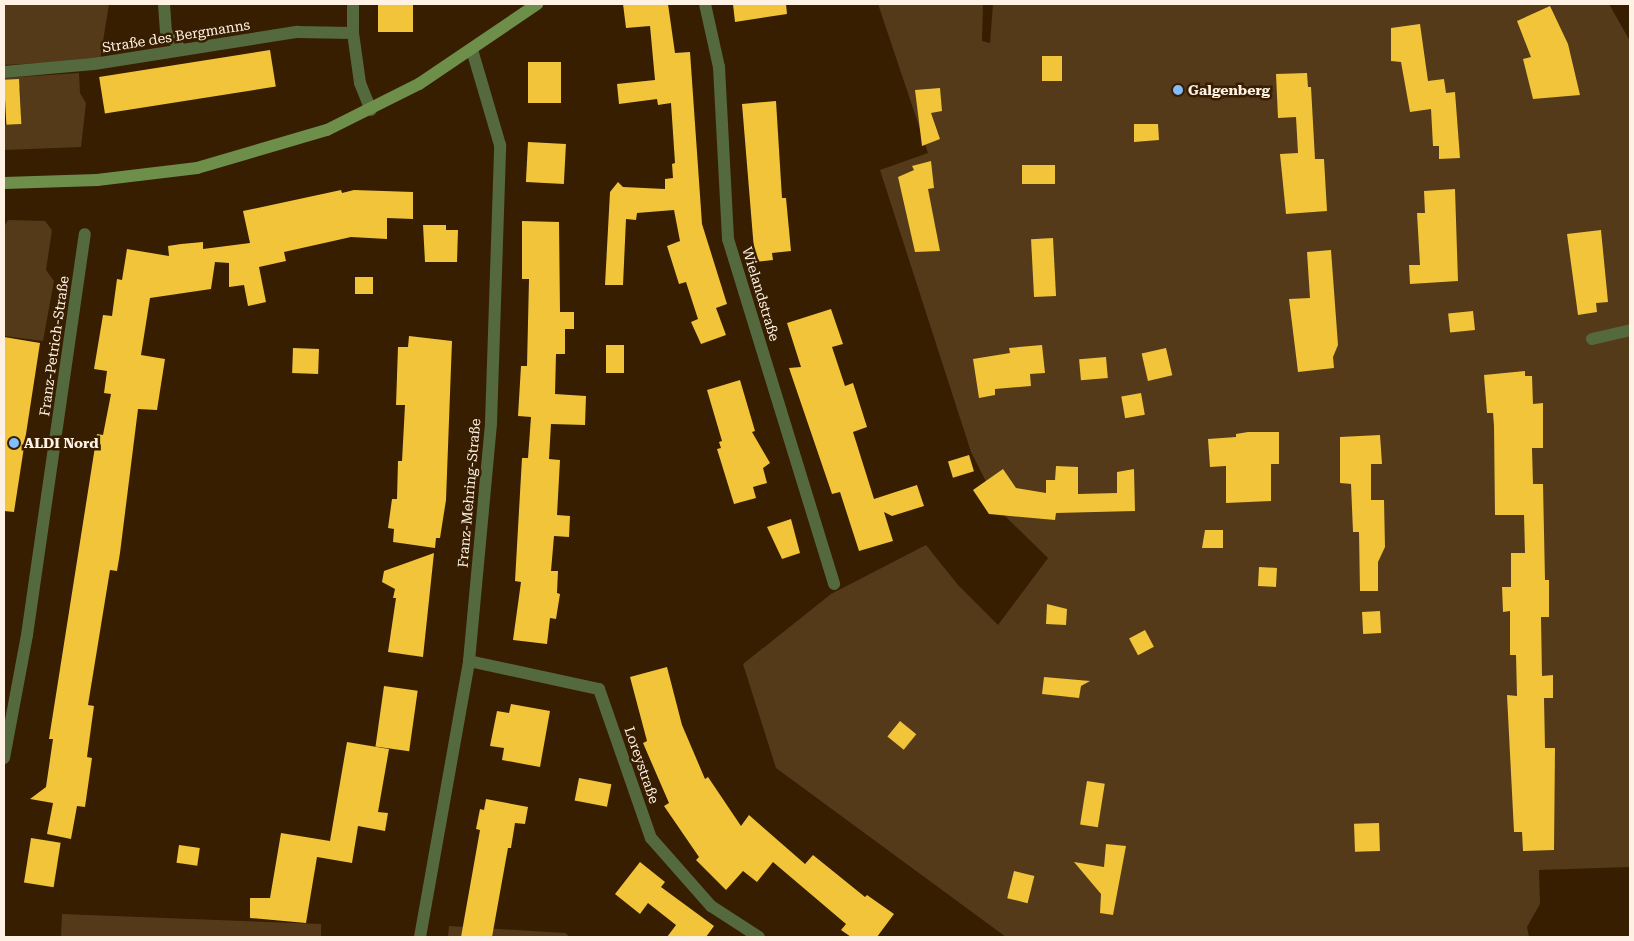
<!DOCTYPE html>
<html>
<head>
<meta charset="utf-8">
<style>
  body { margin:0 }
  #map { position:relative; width:1634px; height:941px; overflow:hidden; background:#371e00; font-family:"Roboto Serif",serif }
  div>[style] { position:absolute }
  .green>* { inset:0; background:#543a19 }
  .building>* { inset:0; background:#f1c43a; transform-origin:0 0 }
  .minor>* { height:12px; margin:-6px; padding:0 6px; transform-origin:6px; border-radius:6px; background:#54693e }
  .secondary>* { height:12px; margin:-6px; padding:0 6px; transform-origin:6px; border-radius:6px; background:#6e8f49 }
  .dots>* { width:14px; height:14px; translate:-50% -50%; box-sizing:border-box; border:2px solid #371e00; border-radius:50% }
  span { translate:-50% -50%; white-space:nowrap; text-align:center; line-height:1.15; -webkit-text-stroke:5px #371e00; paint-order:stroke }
  .street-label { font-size:14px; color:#fff2e5 }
  .poi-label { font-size:14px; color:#fff2e5; font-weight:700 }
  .left { translate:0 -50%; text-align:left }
  .frame { position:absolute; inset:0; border:5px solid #fff2e5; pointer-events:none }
</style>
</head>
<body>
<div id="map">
  <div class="green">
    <i style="clip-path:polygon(4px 4px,109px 4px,100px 60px,4px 65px)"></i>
    <i style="clip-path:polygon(878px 4px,983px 4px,982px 41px,990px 43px,993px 4px,1609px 4px,1630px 41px,1630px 867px,1539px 870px,1540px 904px,1527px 927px,1529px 937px,1006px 937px,776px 768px,743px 664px,831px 594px,926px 545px,958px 585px,998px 625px,1048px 558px,1002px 513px,971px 452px,880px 170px,928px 153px)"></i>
    <i style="clip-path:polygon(79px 73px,80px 93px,86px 103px,81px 147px,4px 150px,4px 125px,21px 124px,20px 88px,4px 88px,4px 78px)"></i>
    <i style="clip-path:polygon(8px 220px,45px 221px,52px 230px,46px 270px,54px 281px,43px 341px,4px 336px,4px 227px)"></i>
    <i style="clip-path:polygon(62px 914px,321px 924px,321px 937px,61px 937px)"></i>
    <i style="clip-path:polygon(449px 926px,566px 933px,569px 937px,448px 937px)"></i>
  </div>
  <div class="building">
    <i style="left:378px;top:4px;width:35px;height:28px"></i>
    <i style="clip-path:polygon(623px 4px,668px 4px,675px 53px,690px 52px,702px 224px,727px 304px,716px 308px,726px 335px,701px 344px,691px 322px,698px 319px,686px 282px,679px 284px,667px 246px,680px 241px,674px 210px,637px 213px,636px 220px,626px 219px,623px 285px,605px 285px,610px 192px,618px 182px,623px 187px,665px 189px,665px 179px,673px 178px,672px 164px,675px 163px,671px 103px,658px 105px,657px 99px,619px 104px,617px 84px,655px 80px,650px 26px,626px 28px)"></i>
    <i style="clip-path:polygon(733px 4px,786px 4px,787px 14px,735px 22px)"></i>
    <i style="clip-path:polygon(1550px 6px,1568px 44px,1580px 95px,1533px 99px,1523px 59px,1531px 57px,1517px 21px)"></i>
    <i style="clip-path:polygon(1420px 24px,1428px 81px,1444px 79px,1446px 93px,1455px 92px,1460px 158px,1439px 159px,1439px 146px,1433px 146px,1431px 109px,1410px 112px,1401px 62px,1391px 61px,1391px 28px)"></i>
    <i style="left:270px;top:50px;width:37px;height:173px;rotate:81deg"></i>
    <i style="left:1042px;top:56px;width:20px;height:25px"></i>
    <i style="left:528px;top:62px;width:33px;height:41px"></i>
    <i style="clip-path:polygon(1307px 73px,1308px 87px,1311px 87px,1315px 159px,1324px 159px,1327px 211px,1286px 214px,1280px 154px,1298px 153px,1296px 117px,1278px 118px,1276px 74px)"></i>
    <i style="left:19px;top:79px;width:45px;height:15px;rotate:87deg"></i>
    <i style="clip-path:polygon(940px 88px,942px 111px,931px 113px,940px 139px,922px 146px,915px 90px)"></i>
    <i style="clip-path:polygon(776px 101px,782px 198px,786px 198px,791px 251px,772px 253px,773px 260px,755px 262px,742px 104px)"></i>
    <i style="clip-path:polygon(1134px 124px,1158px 124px,1159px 140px,1134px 142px)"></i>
    <i style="left:528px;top:142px;width:38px;height:40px;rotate:3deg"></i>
    <i style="clip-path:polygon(931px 161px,934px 188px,928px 189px,940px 251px,915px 252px,898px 177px,914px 170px,912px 166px)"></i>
    <i style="left:1055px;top:165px;width:19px;height:33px;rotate:90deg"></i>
    <i style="clip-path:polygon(1455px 189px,1458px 281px,1410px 284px,1409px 265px,1420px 265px,1417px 213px,1425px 213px,1424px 191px)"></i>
    <i style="clip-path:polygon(341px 190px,342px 193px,354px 190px,413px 192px,413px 219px,387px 218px,387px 239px,351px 237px,284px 252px,286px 261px,259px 267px,266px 302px,248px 306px,244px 285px,229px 287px,229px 263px,215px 262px,211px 289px,150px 298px,141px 355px,165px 359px,157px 410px,138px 409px,120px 553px,117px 571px,110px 570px,88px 705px,94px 706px,87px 757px,92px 758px,85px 807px,77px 806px,71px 839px,47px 834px,53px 803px,30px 799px,46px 787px,53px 739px,49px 739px,97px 434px,103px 435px,111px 394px,104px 393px,107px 371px,94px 369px,103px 315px,112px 316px,117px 279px,122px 280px,127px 249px,169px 256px,168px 246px,181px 244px,203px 242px,203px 249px,250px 243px,243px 211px)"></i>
    <i style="clip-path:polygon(522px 221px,559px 222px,560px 312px,574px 312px,574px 329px,565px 329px,565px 354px,556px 354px,555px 394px,586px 396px,585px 425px,551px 424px,549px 459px,560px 460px,557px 515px,570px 516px,569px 537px,554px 536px,551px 571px,558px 571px,557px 593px,560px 594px,556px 619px,550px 618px,547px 644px,513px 640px,521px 582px,515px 581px,522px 458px,528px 458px,531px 417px,518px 416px,521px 366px,527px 366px,529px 279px,522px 279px)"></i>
    <i style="clip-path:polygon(423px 225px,446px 225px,446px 230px,458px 230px,457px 262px,425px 262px)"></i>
    <i style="clip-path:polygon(1601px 230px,1608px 302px,1596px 303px,1597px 312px,1578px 315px,1567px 234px)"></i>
    <i style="left:1053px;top:238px;width:58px;height:22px;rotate:87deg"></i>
    <i style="clip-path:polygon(1331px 250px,1338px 345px,1333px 357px,1334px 368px,1298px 372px,1289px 299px,1310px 298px,1307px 252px)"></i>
    <i style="left:355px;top:277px;width:18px;height:17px"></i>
    <i style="clip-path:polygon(831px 309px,843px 344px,832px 347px,845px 386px,853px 383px,867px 427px,853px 432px,874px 499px,917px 485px,924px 506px,892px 516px,884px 512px,893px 541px,859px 551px,840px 492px,832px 494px,789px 368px,801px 367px,787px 323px)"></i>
    <i style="left:1473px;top:311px;width:19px;height:25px;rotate:84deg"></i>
    <i style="clip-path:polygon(409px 336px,452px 341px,446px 500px,440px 538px,436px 538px,435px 548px,393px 542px,394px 529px,388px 528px,392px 499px,397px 499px,398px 461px,402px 461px,405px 405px,396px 405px,398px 347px,408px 347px)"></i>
    <i style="clip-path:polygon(4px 337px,40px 343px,14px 512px,4px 511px)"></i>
    <i style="left:606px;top:345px;width:18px;height:28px"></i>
    <i style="clip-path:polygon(1042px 345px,1045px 373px,1030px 374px,1031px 386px,995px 389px,995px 395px,979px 398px,973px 359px,1010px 353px,1009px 348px)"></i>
    <i style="left:293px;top:348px;width:26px;height:25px;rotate:2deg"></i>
    <i style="left:1166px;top:348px;width:28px;height:25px;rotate:77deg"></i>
    <i style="left:1106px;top:357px;width:21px;height:27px;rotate:85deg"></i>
    <i style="clip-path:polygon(1525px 371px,1525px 376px,1532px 376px,1533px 404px,1543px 403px,1543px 448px,1532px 448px,1533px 484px,1543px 484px,1545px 580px,1549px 580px,1549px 617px,1541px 617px,1542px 676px,1553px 675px,1553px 698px,1544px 698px,1545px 748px,1555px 748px,1554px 850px,1523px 851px,1522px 832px,1514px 832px,1507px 695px,1517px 696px,1516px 655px,1510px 655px,1510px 611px,1503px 612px,1502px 587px,1511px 587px,1511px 553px,1525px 553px,1524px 515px,1495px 515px,1494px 426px,1493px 413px,1487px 413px,1484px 375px)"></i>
    <i style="clip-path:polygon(740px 380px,755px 431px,752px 432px,770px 463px,763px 468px,767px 483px,753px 487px,756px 498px,734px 504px,717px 449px,721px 448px,719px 442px,722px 441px,707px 390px)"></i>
    <i style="left:1141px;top:393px;width:22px;height:20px;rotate:80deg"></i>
    <i style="clip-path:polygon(1248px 432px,1279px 432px,1279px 464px,1271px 464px,1271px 501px,1226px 503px,1226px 466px,1210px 467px,1208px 439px,1236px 437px,1236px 434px)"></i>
    <i style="clip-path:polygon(1380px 435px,1382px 464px,1371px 464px,1371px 500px,1384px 500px,1385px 547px,1378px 562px,1378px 591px,1360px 591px,1359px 532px,1353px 532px,1351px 484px,1340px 483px,1340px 437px)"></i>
    <i style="left:969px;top:455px;width:17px;height:22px;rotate:73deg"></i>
    <i style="clip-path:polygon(1056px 466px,1078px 467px,1078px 494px,1117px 493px,1117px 472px,1134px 469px,1135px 511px,1056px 513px,1055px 520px,989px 514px,973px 490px,1003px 469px,1016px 488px,1046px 493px,1046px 480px,1055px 480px)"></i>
    <i style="clip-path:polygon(791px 519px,800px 553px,782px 559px,767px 527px)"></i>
    <i style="clip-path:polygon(1205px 530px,1223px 530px,1223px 548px,1202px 548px)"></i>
    <i style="clip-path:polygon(434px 553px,423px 657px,388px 652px,396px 598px,393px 598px,395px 589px,382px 582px,384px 571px)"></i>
    <i style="left:1259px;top:567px;width:18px;height:19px;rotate:3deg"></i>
    <i style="clip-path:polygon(1047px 604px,1067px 609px,1066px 625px,1046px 624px)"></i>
    <i style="left:1380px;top:611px;width:22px;height:18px;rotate:87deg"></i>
    <i style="left:1145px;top:630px;width:19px;height:18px;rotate:62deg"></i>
    <i style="clip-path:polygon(667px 667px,682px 725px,705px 779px,708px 777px,741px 826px,749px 815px,805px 864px,813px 855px,865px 897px,867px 895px,894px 914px,877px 937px,851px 937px,841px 930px,846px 924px,773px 862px,757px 882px,743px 871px,726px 890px,696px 860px,699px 857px,664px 806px,669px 803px,643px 743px,647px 741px,630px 677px)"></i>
    <i style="clip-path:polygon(1044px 677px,1090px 681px,1081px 686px,1079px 698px,1042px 694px)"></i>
    <i style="left:384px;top:686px;width:34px;height:61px;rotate:8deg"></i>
    <i style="clip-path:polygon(511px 704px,550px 711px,540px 767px,502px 760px,504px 748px,490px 746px,497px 711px,509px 713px)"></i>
    <i style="left:900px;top:721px;width:21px;height:20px;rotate:39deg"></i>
    <i style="clip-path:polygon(347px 742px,389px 749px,378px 812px,388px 813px,385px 831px,358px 826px,352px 863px,317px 857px,306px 923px,250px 918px,250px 898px,270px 898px,281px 833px,330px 841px)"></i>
    <i style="left:579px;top:778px;width:33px;height:23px;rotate:11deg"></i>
    <i style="left:1087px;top:781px;width:18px;height:44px;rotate:9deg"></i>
    <i style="clip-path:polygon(486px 799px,528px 807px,525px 824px,515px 823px,511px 848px,508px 848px,492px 937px,461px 937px,480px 830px,476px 829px,480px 809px,484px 810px)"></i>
    <i style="left:1379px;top:823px;width:28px;height:25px;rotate:88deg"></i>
    <i style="left:31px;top:838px;width:30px;height:45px;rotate:9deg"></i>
    <i style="clip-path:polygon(1106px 844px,1126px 846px,1113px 915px,1100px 913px,1101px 894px,1074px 862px,1104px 867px)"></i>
    <i style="left:179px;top:845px;width:21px;height:18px;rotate:8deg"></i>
    <i style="clip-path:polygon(640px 862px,665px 882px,661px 887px,714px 926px,706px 937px,667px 937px,676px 925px,648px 903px,640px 914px,615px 894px)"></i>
    <i style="left:1014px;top:871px;width:21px;height:28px;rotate:14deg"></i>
  </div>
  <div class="minor">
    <i style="left:164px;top:4px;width:28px;rotate:86deg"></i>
    <i style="left:166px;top:32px;width:23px;rotate:49deg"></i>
    <i style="left:353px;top:4px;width:29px;rotate:90deg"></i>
    <i style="left:353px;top:33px;width:50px;rotate:82deg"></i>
    <i style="left:360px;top:83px;width:29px;rotate:68deg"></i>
    <i style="left:705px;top:4px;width:65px;rotate:77.5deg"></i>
    <i style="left:719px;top:67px;width:172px;rotate:87deg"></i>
    <i style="left:728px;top:239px;width:361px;rotate:72.9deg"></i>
    <i style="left:4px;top:72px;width:90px;rotate:-5.1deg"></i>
    <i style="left:94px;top:64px;width:206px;rotate:-9deg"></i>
    <i style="left:297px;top:32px;width:56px;rotate:1deg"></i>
    <i style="left:1592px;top:339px;width:39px;rotate:-13deg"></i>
    <i style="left:469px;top:661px;width:133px;rotate:12.2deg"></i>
    <i style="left:599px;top:689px;width:158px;rotate:70.8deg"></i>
    <i style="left:651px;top:838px;width:91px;rotate:48.6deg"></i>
    <i style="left:711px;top:906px;width:57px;rotate:32.9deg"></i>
    <i style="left:4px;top:758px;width:125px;rotate:-79.4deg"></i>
    <i style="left:27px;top:635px;width:405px;rotate:-81.8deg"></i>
    <i style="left:420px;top:937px;width:280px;rotate:-79.9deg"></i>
    <i style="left:469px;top:661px;width:239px;rotate:-84.7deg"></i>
    <i style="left:491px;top:423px;width:278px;rotate:-88.1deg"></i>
    <i style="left:500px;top:145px;width:99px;rotate:-106.4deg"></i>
  </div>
  <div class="secondary">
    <i style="left:4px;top:183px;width:93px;rotate:-1.8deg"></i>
    <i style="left:97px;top:180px;width:101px;rotate:-6.8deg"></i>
    <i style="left:197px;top:168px;width:135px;rotate:-16.3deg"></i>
    <i style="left:327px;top:130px;width:103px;rotate:-26.6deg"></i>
    <i style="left:419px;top:84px;width:143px;rotate:-34.1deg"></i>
  </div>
  <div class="dots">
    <i style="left:1178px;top:90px;background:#80bdfa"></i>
    <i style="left:14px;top:443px;background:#80bdfa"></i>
  </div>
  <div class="street-label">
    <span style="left:176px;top:36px;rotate:-9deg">Straße des Bergmanns</span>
    <span style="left:761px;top:294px;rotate:73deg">Wielandstraße</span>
    <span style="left:54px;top:346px;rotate:-82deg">Franz-Petrich-Straße</span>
    <span style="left:469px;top:493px;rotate:-85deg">Franz-Mehring-Straße</span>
    <span style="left:642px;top:765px;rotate:71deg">Loreystraße</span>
  </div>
  <div class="poi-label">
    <span class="left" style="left:1188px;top:90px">Galgenberg</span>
    <span class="left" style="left:24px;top:443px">ALDI Nord</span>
  </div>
  <div class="frame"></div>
</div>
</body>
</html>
